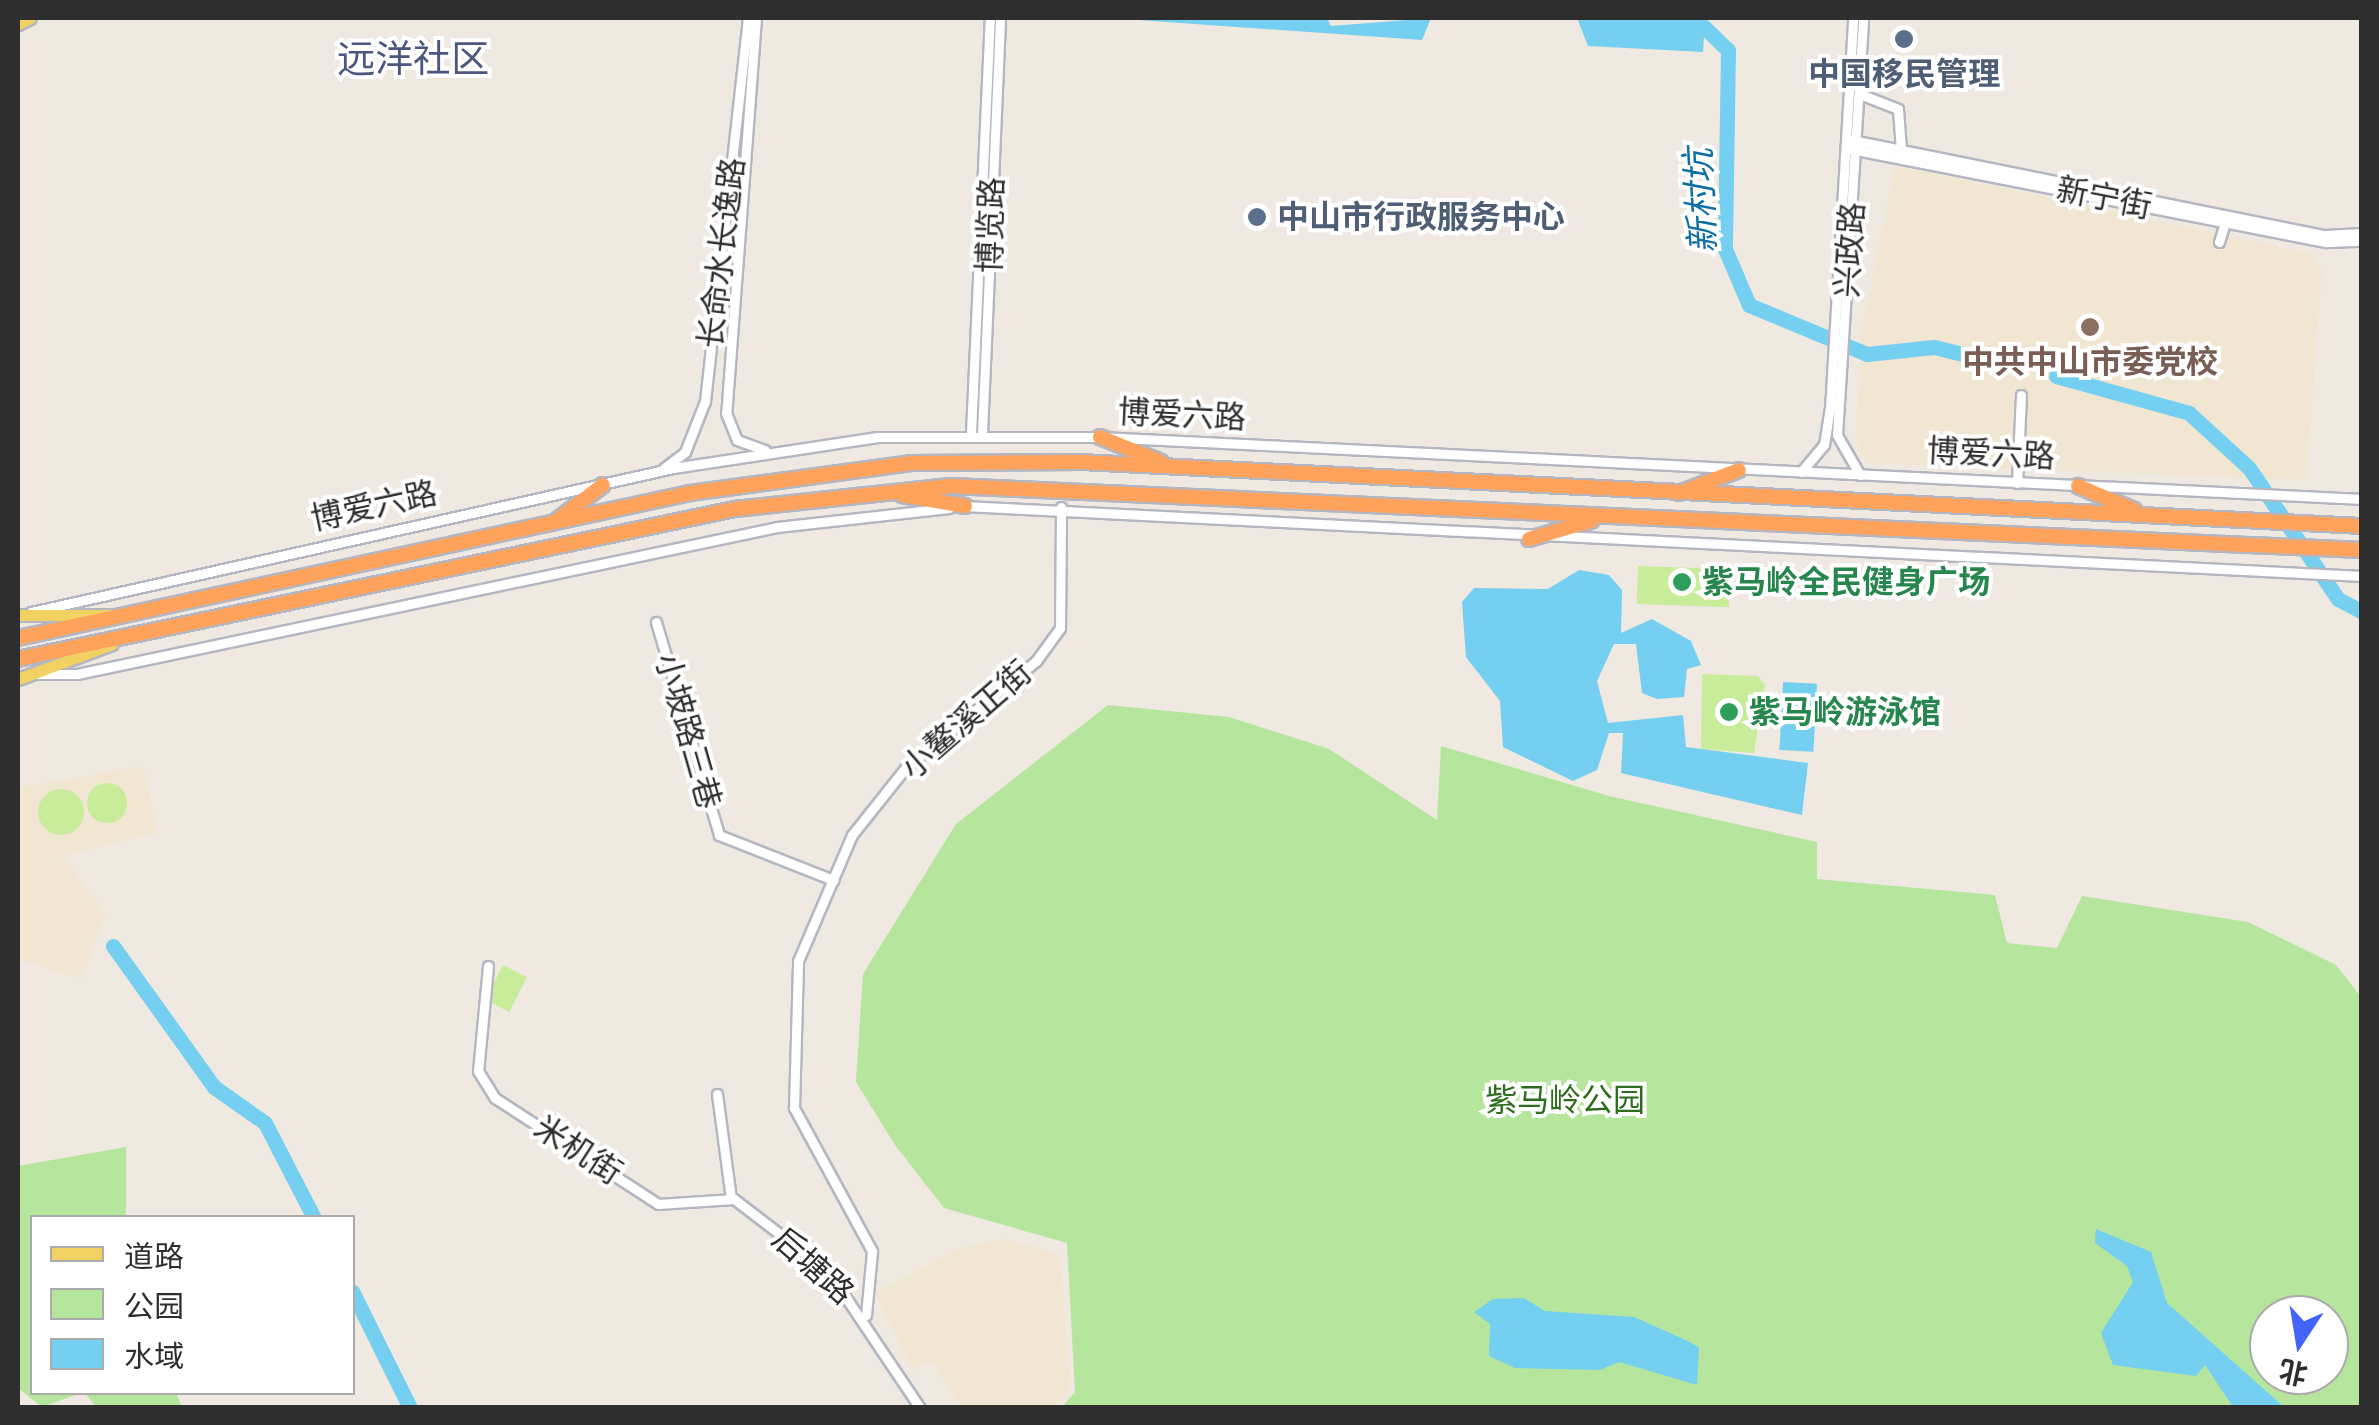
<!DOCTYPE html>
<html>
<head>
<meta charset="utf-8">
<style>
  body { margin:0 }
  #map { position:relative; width:2379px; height:1425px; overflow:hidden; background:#efe9e1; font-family:"Asap Condensed","Noto Sans SC",sans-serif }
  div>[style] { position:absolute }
  .education>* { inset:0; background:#f0e6d1 }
  .green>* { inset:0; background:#b6e59e }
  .pitch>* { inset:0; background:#c9ec9a; transform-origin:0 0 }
  .round { border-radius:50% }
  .water>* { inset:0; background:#75cff0; transform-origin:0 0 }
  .river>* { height:15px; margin:-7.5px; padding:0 7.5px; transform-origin:7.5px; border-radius:7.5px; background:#75cff0 }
  .roads { filter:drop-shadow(2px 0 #b4b7c1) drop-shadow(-2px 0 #b4b7c1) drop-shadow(0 2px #b4b7c1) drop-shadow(0 -2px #b4b7c1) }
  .minor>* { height:9px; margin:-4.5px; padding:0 4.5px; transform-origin:4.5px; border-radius:4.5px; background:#fff }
  .major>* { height:11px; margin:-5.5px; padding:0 5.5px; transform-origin:5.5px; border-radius:5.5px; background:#f2d163 }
  .highway>* { height:14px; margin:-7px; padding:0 7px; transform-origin:7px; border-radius:7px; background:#ffa35c }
  .dots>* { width:28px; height:28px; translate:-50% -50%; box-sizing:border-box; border:5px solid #fff; border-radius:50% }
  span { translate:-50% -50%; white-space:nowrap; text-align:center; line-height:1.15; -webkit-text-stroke:8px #fff; paint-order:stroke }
  .service-label { font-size:32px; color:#4e5e75; font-weight:700 }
  .left { translate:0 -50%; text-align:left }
  .street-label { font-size:32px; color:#2e2e2e }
  .education-label { font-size:32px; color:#785e54; font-weight:700 }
  .leisure-label { font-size:32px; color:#27864d; font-weight:700 }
  .park-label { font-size:32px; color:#2c6e1b }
  .water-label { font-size:35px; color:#0d6fa3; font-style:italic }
  .quarter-label { font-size:38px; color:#4d5680 }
  .frame { position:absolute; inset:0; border:20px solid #2e2e2e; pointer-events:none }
  .legend { position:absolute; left:30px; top:1215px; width:325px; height:180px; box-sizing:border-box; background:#fff; border:2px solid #ababab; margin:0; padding:12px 18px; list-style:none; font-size:30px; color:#2e2e2e }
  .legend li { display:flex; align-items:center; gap:20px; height:50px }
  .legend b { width:50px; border:2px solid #ababab }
  .north { position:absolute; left:2249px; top:1295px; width:100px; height:100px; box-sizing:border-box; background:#fff; border:2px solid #ababab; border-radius:50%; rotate:192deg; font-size:28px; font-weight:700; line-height:40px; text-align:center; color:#2e2e2e }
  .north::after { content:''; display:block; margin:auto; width:35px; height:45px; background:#4264fb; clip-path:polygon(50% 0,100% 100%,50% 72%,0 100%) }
</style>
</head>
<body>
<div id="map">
  <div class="education">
    <i style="clip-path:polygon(1895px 165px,2308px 253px,2322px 269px,2306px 480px,1866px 463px,1856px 440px,1861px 338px)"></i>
    <i style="clip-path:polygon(144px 766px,157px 832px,63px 856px,105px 914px,81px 979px,18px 959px,18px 788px)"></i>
    <i style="clip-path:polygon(1004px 1239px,1060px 1255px,1071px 1387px,1054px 1407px,961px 1407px,932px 1361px,913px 1369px,874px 1293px,963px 1247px)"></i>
  </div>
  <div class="green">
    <i style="clip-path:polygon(evenodd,1108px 705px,1229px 717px,1329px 749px,1437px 820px,1441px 746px,1609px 796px,1817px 842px,1817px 879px,1995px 895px,2007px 943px,2057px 948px,2082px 896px,2248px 922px,2336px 965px,2361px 997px,2361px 1407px,1062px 1407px,1075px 1392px,1067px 1243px,944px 1208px,895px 1145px,856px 1082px,863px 974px,956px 824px,1108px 705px,2269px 1315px,2329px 1315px,2329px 1375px,2269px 1375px,2269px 1315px)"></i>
    <i style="clip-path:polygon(126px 1147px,126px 1217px,32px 1218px,32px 1392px,81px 1393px,42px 1407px,18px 1388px,18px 1166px)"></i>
    <i style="clip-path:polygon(85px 1393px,176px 1393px,182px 1407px,96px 1407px)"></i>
  </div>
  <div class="pitch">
    <i style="left:1638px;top:566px;width:92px;height:38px;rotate:2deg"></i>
    <i style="clip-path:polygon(1702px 674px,1758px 676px,1765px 685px,1754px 753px,1701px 749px)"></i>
    <i class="round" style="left:87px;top:783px;width:40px;height:40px"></i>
    <i class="round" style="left:38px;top:789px;width:46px;height:46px"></i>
    <i style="left:503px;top:965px;width:27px;height:39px;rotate:27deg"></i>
  </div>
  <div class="water">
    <i style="clip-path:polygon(1110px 18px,1327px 18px,1331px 26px,1431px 18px,1422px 40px)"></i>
    <i style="clip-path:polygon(1577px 18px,1705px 18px,1703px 52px,1588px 46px)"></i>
    <i style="clip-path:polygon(1579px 570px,1609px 575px,1622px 590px,1621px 633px,1652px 619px,1691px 641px,1701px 665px,1687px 669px,1684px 697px,1657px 699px,1642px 693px,1636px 644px,1614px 644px,1597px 681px,1608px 723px,1683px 715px,1686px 747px,1808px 763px,1802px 815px,1621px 773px,1623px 733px,1609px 733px,1597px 770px,1573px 781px,1503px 747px,1500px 701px,1466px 657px,1462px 602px,1474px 588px,1548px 589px)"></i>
    <i style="left:1783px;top:682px;width:34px;height:68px;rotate:3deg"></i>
    <i style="clip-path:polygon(2096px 1229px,2151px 1252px,2167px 1303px,2284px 1407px,2233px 1407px,2205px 1365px,2196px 1376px,2113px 1365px,2101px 1333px,2133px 1282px,2127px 1266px,2095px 1243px)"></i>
    <i style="clip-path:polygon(1524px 1298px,1545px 1311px,1634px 1317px,1681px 1338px,1699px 1347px,1697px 1385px,1619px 1362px,1600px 1370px,1515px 1368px,1489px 1356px,1490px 1324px,1474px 1312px,1493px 1299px)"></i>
  </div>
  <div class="river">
    <i style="left:1686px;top:25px;width:18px;rotate:6deg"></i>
    <i style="left:1704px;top:27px;width:33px;rotate:44deg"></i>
    <i style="left:1728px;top:50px;width:199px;rotate:90.9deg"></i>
    <i style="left:1725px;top:249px;width:61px;rotate:66.8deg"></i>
    <i style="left:1749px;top:305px;width:128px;rotate:22.6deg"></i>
    <i style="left:1867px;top:354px;width:67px;rotate:-6deg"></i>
    <i style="left:1934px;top:347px;width:67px;rotate:13.8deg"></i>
    <i style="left:2056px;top:376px;width:138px;rotate:15.5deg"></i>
    <i style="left:2189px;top:413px;width:81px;rotate:42.5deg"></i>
    <i style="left:2249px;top:468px;width:158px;rotate:55.8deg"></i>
    <i style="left:2338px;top:599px;width:27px;rotate:28deg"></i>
    <i style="left:113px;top:946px;width:173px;rotate:54.4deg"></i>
    <i style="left:214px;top:1087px;width:62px;rotate:35.2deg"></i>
    <i style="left:265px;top:1123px;width:107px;rotate:62.7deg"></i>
    <i style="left:352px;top:1291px;width:131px;rotate:63.6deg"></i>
  </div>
  <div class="roads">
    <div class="minor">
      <i style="left:756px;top:18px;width:396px;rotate:94.3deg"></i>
      <i style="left:726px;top:413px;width:29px;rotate:68deg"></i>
      <i style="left:737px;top:440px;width:30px;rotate:20deg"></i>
      <i style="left:1860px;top:94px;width:41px;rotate:21.5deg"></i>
      <i style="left:1898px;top:109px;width:41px;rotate:85.8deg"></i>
      <i style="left:1847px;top:139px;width:488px;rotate:11.4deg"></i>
      <i style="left:2325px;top:235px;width:37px;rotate:-3deg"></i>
      <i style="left:1846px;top:148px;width:490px;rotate:11.1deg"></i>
      <i style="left:2327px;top:242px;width:35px;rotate:-2deg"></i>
      <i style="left:2219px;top:242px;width:21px;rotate:-73deg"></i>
      <i style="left:971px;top:433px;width:415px;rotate:-87.4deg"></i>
      <i style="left:982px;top:433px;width:415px;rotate:-87.5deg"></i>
      <i style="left:664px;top:468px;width:26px;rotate:-37deg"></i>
      <i style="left:685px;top:452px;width:55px;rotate:-68.6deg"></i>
      <i style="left:705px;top:401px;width:385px;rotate:-83.6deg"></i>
      <i style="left:1801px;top:472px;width:35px;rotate:-50deg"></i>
      <i style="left:1824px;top:445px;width:36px;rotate:-81deg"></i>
      <i style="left:1830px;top:409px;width:392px;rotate:-86.6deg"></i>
      <i style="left:1860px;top:475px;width:46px;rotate:-119.9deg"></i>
      <i style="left:1837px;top:435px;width:418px;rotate:-86.4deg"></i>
      <i style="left:2017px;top:483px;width:88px;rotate:-87.4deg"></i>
      <i style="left:964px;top:506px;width:1400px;rotate:2.87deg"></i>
      <i style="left:31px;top:612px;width:658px;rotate:-12.64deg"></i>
      <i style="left:673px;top:468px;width:207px;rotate:-8.6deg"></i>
      <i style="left:878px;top:437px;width:222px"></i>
      <i style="left:1100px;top:437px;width:1264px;rotate:2.81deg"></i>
      <i style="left:656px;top:622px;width:222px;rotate:73.5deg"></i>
      <i style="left:719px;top:835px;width:123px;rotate:21.5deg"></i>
      <i style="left:38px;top:674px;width:39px"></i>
      <i style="left:77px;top:674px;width:715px;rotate:-11.86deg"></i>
      <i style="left:777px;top:527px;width:173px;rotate:-6.3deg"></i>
      <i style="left:488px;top:966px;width:105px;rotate:95.4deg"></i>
      <i style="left:478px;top:1071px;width:32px;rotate:58deg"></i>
      <i style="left:495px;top:1098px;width:194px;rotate:33deg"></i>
      <i style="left:658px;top:1204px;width:76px;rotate:-3.8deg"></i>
      <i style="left:734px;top:1199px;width:118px;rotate:37.5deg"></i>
      <i style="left:828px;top:1271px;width:165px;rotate:56.1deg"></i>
      <i style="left:717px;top:1094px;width:106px;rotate:82.4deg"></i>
      <i style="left:866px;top:1315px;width:64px;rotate:-84.6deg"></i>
      <i style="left:872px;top:1251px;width:163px;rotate:-118.6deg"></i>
      <i style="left:794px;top:1108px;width:147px;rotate:-88.4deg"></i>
      <i style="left:798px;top:961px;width:137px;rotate:-66.8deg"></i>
      <i style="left:852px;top:835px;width:87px;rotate:-51.5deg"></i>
      <i style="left:906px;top:767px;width:168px;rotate:-39.2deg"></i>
      <i style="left:1036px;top:661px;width:41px;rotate:-54deg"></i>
      <i style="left:1060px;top:628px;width:121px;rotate:-89.5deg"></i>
    </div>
    <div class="major">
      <i style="left:18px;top:24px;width:13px;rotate:-27deg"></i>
      <i style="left:18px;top:615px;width:91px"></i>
      <i style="left:18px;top:679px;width:100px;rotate:-20.4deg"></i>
    </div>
    <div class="highway">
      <i style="left:1100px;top:437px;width:66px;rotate:22.3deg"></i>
      <i style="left:2078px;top:486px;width:61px;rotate:23.2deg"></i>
      <i style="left:1679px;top:493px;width:64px;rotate:-21deg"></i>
      <i style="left:902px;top:495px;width:64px;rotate:9.9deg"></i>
      <i style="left:556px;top:521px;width:59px;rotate:-37.5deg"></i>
      <i style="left:1529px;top:539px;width:65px;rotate:-16.2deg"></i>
      <i style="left:18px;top:638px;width:687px;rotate:-12.18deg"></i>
      <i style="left:690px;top:493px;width:223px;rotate:-7.7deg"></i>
      <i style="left:911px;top:463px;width:170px;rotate:-0.3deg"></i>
      <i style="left:1081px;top:462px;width:1283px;rotate:2.86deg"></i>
      <i style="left:18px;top:659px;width:733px;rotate:-11.82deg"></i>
      <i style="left:735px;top:509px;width:217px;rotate:-6.1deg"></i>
      <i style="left:951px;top:486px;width:1412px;rotate:2.6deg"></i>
    </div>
  </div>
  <div class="dots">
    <i style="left:1904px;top:39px;background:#5c6f8a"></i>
    <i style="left:1257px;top:217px;background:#5c6f8a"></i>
    <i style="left:2090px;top:327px;background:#8d6e63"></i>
    <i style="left:1682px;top:582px;background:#2e9e5b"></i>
    <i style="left:1729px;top:712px;background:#2e9e5b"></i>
  </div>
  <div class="service-label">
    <span style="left:1904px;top:74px">中国移民管理</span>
    <span class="left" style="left:1277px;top:217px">中山市行政服务中心</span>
  </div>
  <div class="street-label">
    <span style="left:2104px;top:198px;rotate:11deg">新宁街</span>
    <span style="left:991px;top:225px;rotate:-88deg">博览路</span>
    <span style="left:1850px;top:250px;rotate:-86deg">兴政路</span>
    <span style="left:722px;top:253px;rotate:-83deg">长命水长逸路</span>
    <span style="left:1182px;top:415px;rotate:3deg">博爱六路</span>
    <span style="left:1991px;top:454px;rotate:3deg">博爱六路</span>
    <span style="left:374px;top:506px;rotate:-12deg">博爱六路</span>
    <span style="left:966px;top:720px;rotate:-41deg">小鳌溪正街</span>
    <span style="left:688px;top:731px;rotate:74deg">小坡路三巷</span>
    <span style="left:578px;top:1150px;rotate:33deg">米机街</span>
    <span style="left:813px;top:1266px;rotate:42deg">后塘路</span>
  </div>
  <div class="education-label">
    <span style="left:2090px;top:362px">中共中山市委党校</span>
  </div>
  <div class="leisure-label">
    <span class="left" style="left:1702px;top:582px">紫马岭全民健身广场</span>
    <span class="left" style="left:1749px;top:712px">紫马岭游泳馆</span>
  </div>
  <div class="park-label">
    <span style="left:1565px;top:1100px">紫马岭公园</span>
  </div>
  <div class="water-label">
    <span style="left:1700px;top:201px;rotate:-93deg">新村坑</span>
  </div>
  <div class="quarter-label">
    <span style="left:413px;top:59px">远洋社区</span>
  </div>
  <div class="frame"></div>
  <ul class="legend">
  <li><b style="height:12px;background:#f2d163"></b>道路</li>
  <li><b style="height:28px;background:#b6e59e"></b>公园</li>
  <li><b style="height:28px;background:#75cff0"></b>水域</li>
  </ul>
  <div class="north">北</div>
</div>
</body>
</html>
